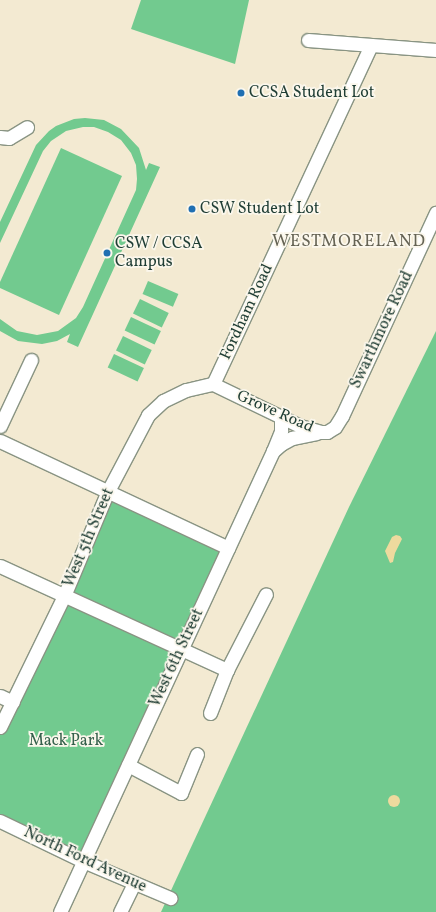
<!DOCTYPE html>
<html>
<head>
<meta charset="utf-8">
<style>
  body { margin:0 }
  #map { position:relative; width:436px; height:912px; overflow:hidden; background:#f3ead2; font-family:Vollkorn,serif }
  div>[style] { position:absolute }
  .green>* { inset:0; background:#72ca8f; transform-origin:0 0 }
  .sand>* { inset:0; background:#eeda9e }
  .round { border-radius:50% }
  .roads { filter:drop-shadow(1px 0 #899483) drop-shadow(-1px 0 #899483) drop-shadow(0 1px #899483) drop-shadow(0 -1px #899483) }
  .minor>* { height:13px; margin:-6.5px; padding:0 6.5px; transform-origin:6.5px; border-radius:6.5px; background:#fff }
  .dots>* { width:11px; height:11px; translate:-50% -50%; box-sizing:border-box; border:2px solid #fbf7ec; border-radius:50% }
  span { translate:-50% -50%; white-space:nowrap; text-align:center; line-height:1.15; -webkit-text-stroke:3.5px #fbf7ec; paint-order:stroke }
  .poi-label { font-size:16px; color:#1f3d34 }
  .left { translate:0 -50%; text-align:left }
  .street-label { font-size:16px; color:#1f3d34 }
  .park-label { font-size:16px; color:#34604b }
  .neighbourhood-label { font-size:17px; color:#656354; letter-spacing:1px }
</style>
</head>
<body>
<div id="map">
  <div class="green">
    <i style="clip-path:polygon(141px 0,249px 0,235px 64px,131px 29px)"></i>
    <i style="clip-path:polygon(85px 118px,104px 120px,121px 129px,139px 148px,146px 170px,149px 163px,160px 167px,78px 347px,67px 342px,70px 334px,57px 341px,42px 344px,18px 341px,0 331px,0 319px,17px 331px,37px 335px,58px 331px,76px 318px,83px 307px,136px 190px,137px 179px,136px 165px,131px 153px,121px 140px,108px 132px,94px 127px,83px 127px,66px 131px,51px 141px,43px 151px,0 243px,0 222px,36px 145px,49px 131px,56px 126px,74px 119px)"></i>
    <i style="clip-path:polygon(61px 148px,122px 176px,59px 315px,0 288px,0 282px)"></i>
    <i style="left:148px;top:281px;width:33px;height:14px;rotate:23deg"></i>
    <i style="left:140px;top:299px;width:32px;height:16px;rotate:26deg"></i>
    <i style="left:131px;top:317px;width:33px;height:15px;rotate:25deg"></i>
    <i style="clip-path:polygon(436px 331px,436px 912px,161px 912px,349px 507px)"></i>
    <i style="left:123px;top:336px;width:32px;height:16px;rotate:26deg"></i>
    <i style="left:114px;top:354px;width:33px;height:15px;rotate:25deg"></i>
    <i style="clip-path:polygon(108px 491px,228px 548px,83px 861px,0 821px,0 727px)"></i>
  </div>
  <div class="sand">
    <i style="clip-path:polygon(396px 535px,400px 536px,402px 539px,395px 553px,393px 562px,390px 563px,385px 551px,392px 537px)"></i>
    <i class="round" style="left:388px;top:795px;width:12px;height:12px"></i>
  </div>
  <div class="roads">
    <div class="minor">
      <i style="left:308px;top:40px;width:128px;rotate:4.5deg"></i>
      <i style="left:0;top:137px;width:9px;rotate:6deg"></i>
      <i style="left:9px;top:138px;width:21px;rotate:-31deg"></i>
      <i style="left:213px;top:384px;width:374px;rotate:-65deg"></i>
      <i style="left:213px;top:384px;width:97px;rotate:25.8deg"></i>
      <i style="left:300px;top:426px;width:22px;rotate:16deg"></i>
      <i style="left:321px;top:432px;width:6px"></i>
      <i style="left:327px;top:432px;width:9px;rotate:-32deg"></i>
      <i style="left:335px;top:427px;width:13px;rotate:-58deg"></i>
      <i style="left:342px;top:416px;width:224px;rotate:-65.2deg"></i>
      <i style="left:0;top:426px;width:73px;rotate:-64.8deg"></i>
      <i style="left:0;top:441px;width:252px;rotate:25.1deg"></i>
      <i style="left:273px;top:451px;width:11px;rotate:-41deg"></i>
      <i style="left:281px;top:444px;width:13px;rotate:-29deg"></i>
      <i style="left:292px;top:438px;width:25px;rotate:-11deg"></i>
      <i style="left:0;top:566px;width:250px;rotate:24.6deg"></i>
      <i style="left:0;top:696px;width:14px;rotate:25deg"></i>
      <i style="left:210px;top:713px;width:46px;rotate:-68.4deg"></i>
      <i style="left:227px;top:670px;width:85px;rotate:-62.8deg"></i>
      <i style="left:0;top:727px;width:146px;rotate:-64deg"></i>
      <i style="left:64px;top:596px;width:114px;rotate:-67.3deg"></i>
      <i style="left:108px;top:491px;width:86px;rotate:-62.2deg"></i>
      <i style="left:148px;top:415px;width:21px;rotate:-43deg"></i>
      <i style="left:163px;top:401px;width:25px;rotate:-26deg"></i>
      <i style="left:186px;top:390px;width:28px;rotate:-13deg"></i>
      <i style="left:128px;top:765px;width:60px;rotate:27.8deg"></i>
      <i style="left:181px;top:793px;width:42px;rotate:-67.7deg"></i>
      <i style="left:0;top:821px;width:92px;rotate:25.7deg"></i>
      <i style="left:83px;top:861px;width:95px;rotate:23deg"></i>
      <i style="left:60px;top:912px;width:508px;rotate:-65.2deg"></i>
      <i style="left:273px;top:451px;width:22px;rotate:-68deg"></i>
      <i style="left:281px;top:431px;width:15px;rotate:-90deg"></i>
      <i style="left:120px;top:912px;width:32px;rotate:-64deg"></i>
    </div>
  </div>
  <div class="dots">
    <i style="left:241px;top:93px;background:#1f6fb2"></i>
    <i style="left:192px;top:209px;background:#1f6fb2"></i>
    <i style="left:107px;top:253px;background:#1f6fb2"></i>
  </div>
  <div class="poi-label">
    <span class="left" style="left:249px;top:93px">CCSA Student Lot</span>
    <span class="left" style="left:200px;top:209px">CSW Student Lot</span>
    <span class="left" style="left:115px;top:253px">CSW / CCSA<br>Campus</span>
  </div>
  <div class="street-label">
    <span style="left:247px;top:312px;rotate:-65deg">Fordham Road</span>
    <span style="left:382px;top:330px;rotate:-65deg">Swarthmore Road</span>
    <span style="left:275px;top:412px;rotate:24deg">Grove Road</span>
    <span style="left:89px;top:538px;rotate:-67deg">West 5th Street</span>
    <span style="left:177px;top:658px;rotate:-65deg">West 6th Street</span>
    <span style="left:85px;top:860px;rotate:25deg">North Ford Avenue</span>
  </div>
  <div class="park-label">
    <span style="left:66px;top:741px">Mack Park</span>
  </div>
  <div class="neighbourhood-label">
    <span style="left:349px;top:242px">WESTMORELAND</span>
  </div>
</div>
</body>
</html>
